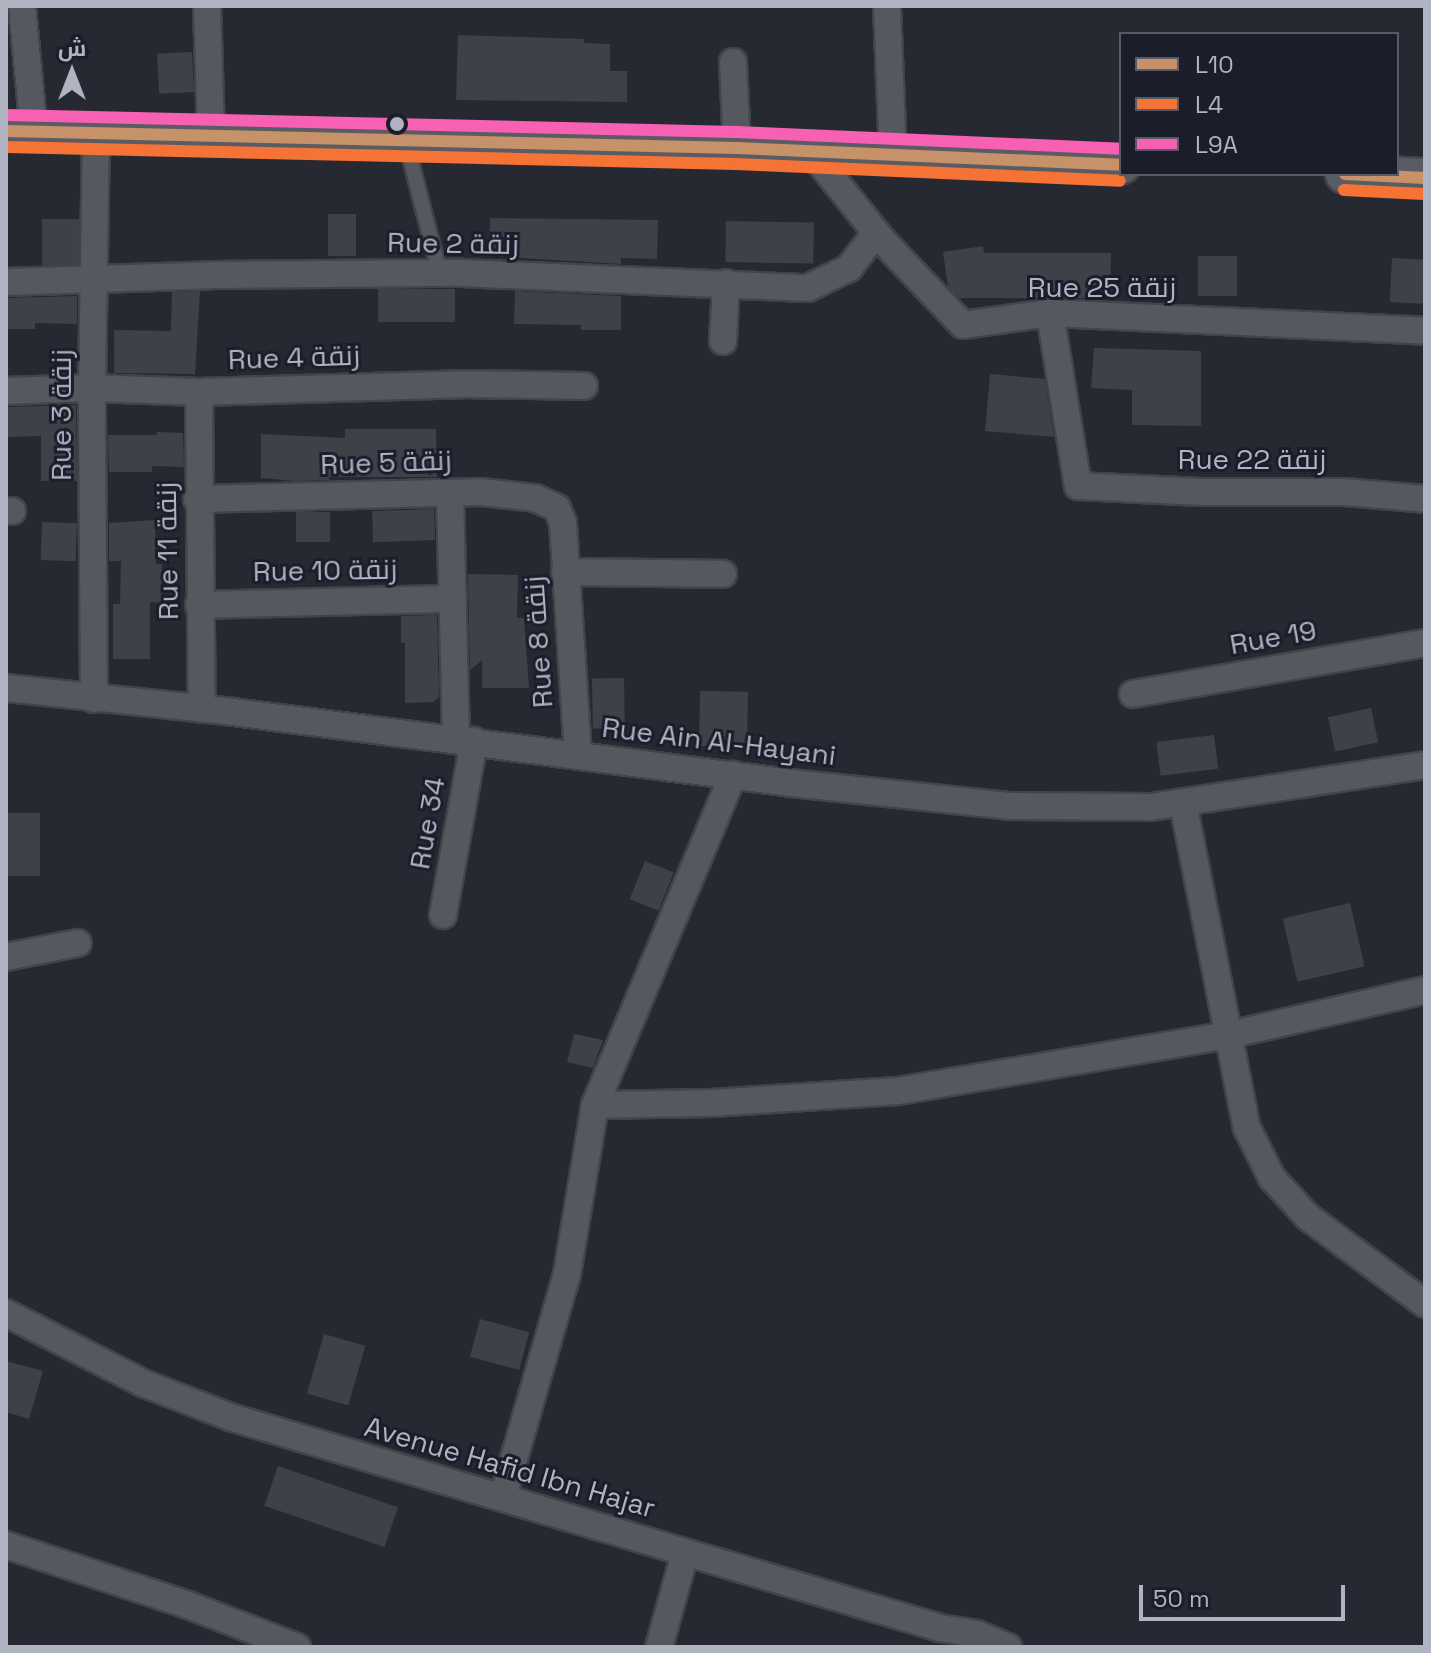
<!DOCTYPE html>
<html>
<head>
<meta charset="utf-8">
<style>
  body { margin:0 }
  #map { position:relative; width:1431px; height:1653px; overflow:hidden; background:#262931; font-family:"Space Grotesk",Cairo,sans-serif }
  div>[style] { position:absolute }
  .building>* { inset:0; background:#3f4148; transform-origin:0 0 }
  .roads { filter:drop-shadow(2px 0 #42444a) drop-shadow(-2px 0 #42444a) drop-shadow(0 2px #42444a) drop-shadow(0 -2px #42444a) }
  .lane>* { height:14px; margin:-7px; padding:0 7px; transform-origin:7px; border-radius:7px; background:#56585f }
  .street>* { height:26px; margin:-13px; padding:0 13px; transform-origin:13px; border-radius:13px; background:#56585f }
  .secondary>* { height:38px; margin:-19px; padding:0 19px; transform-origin:19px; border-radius:19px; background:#5a5c64 }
  .bus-1>* { height:12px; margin:-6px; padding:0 6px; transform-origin:6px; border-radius:6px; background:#c7916a }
  .bus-2>* { height:12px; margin:-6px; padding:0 6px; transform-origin:6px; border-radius:6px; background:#f57335 }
  .bus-3>* { height:12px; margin:-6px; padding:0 6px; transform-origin:6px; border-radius:6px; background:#f860b3 }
  .dots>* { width:22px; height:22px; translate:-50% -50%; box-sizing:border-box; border:4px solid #1b1e2a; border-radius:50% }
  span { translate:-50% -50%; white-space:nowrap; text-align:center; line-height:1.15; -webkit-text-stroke:6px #1b1e2a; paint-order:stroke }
  .street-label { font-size:28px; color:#b0b4c2 }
  .frame { position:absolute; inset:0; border:8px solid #b0b4c2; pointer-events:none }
  .legend { position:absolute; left:1119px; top:32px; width:280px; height:144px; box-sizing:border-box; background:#1b1e2a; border:2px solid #575a67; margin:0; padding:10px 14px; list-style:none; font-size:24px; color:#b0b4c2 }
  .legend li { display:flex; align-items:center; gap:16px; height:40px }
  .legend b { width:40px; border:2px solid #575a67 }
  .north { position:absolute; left:32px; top:32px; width:80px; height:80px; -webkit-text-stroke:6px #1b1e2a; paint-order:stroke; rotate:0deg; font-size:22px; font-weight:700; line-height:32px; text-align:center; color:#b0b4c2 }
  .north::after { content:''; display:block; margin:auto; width:28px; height:36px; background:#b0b4c2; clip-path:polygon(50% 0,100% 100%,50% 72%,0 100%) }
  .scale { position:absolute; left:1139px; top:1585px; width:206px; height:36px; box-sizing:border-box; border:4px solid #b0b4c2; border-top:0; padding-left:10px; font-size:24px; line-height:28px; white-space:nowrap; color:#b0b4c2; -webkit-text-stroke:6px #1b1e2a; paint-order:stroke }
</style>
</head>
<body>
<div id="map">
  <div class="building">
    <i style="clip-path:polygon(458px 35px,584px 39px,584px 43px,610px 44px,610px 71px,627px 71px,627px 102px,456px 100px)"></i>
    <i style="left:192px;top:52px;width:40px;height:35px;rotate:87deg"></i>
    <i style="left:328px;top:214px;width:28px;height:42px"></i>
    <i style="clip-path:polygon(490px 218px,658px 220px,657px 259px,621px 258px,621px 264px,489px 256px)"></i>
    <i style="left:42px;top:219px;width:37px;height:46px"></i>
    <i style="left:726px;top:221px;width:88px;height:41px;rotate:1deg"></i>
    <i style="clip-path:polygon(983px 246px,984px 253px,1111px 253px,1110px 298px,959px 298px,948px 287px,943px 252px)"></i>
    <i style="left:1198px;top:256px;width:39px;height:40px"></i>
    <i style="left:1392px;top:258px;width:33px;height:44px;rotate:3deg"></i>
    <i style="left:455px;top:289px;width:33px;height:77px;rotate:90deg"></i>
    <i style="clip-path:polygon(200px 291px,195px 374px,114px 373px,114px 330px,171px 331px,172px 292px)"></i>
    <i style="clip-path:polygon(515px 291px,621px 296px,621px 330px,581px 330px,581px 325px,514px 324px)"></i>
    <i style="clip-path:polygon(77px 296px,77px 324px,35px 323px,35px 329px,6px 329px,6px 298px)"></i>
    <i style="clip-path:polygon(1094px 348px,1201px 351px,1201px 426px,1132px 425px,1132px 390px,1091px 388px)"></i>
    <i style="clip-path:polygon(990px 374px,1045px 379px,1054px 437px,985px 431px)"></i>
    <i style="clip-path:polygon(76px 405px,77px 481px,41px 481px,41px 436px,6px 437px,6px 407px)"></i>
    <i style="clip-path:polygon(345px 429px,436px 429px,437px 477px,329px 477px,329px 480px,295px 481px,261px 478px,261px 434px,345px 438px)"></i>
    <i style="clip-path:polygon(157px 432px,183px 433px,184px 467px,152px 466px,152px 472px,109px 472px,108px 435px,157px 435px)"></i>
    <i style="left:434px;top:509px;width:31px;height:62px;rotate:88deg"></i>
    <i style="left:330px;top:512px;width:30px;height:34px;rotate:90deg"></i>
    <i style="clip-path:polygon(155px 520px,156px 564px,162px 564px,161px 603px,150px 602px,150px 659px,113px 659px,113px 604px,120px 604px,121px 561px,109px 561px,109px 523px)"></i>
    <i style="left:42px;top:522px;width:35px;height:38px;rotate:2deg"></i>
    <i style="clip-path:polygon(468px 574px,518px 575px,517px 618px,524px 618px,529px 688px,482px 688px,482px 660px,470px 670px)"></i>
    <i style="clip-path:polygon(437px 615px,439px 697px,433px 702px,405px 703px,405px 643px,401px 643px,401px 616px)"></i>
    <i style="left:624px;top:678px;width:50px;height:32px;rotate:89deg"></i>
    <i style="left:700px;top:691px;width:48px;height:55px;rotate:1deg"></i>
    <i style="left:1371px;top:708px;width:35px;height:44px;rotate:78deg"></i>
    <i style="left:1214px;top:735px;width:34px;height:58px;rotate:83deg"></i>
    <i style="left:6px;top:813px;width:34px;height:63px"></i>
    <i style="left:645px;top:861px;width:31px;height:41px;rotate:22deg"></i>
    <i style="left:1350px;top:903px;width:65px;height:69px;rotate:77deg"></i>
    <i style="clip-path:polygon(574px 1034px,603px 1040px,593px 1068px,567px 1062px)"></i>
    <i style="left:480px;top:1319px;width:51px;height:39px;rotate:15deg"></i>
    <i style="left:324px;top:1334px;width:43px;height:62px;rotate:16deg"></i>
    <i style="clip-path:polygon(6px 1361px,43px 1371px,29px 1419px,6px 1412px)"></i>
    <i style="left:278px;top:1466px;width:127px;height:42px;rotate:19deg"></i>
  </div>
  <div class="roads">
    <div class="lane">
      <i style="left:406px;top:142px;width:136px;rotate:75.6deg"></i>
    </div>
    <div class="street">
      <i style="left:22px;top:6px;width:127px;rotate:84.6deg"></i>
      <i style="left:207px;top:6px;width:129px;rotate:88.2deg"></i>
      <i style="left:887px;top:6px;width:150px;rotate:87.7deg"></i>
      <i style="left:733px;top:62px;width:86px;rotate:87.3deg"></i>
      <i style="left:810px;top:150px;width:115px;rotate:51.3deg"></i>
      <i style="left:882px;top:240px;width:117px;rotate:46.4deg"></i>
      <i style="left:963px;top:325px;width:88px;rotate:-7.9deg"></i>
      <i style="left:1050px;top:313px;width:375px;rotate:2.7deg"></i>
      <i style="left:6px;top:282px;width:206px;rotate:-1.9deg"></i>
      <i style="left:212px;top:275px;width:249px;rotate:-0.5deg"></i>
      <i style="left:461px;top:273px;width:347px;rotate:2.5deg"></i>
      <i style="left:808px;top:288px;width:46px;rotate:-26deg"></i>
      <i style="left:849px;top:268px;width:44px;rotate:-52.4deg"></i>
      <i style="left:1050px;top:313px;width:175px;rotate:80.8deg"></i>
      <i style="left:1078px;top:486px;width:123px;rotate:2.8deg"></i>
      <i style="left:1201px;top:492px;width:143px"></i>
      <i style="left:1344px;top:492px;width:81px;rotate:4.9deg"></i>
      <i style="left:723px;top:341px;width:58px;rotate:-87deg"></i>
      <i style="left:6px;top:391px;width:86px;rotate:-2deg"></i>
      <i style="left:92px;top:388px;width:107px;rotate:2.1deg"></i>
      <i style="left:199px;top:392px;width:264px;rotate:-1.7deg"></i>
      <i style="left:463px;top:384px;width:121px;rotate:0.9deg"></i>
      <i style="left:199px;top:392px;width:317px;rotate:89.5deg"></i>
      <i style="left:450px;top:493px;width:246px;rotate:88.6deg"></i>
      <i style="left:197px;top:499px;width:284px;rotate:-1.4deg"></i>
      <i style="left:481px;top:492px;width:54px;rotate:6.3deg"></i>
      <i style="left:535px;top:498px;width:24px;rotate:24deg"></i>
      <i style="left:557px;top:508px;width:16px;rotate:68deg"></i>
      <i style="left:563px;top:523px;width:233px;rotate:86.3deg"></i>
      <i style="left:6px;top:511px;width:6px"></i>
      <i style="left:565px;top:572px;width:158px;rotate:0.7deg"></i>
      <i style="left:199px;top:605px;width:254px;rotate:-1.4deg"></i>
      <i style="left:6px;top:688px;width:228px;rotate:6deg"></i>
      <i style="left:233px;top:712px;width:562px;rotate:7.25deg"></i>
      <i style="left:791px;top:783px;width:219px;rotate:6deg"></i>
      <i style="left:1009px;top:806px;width:142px;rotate:0.4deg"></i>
      <i style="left:1151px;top:807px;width:277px;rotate:-8.7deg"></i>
      <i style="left:1133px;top:694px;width:296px;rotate:-9.9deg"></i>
      <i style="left:94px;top:699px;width:311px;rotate:-90.4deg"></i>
      <i style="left:92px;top:388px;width:256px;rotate:-89.1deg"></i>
      <i style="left:1183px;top:803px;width:331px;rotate:78.9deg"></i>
      <i style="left:1247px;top:1128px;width:56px;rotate:63.4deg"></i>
      <i style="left:1272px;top:1178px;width:53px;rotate:47.3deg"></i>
      <i style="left:1308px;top:1217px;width:146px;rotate:36.6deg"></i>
      <i style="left:443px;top:915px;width:177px;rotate:-79.9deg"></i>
      <i style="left:6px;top:957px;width:73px;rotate:-11deg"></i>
      <i style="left:595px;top:1105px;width:116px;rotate:-1deg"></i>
      <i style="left:711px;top:1103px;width:187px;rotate:-3.7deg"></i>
      <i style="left:898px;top:1091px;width:336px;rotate:-9.6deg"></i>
      <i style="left:1229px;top:1035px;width:201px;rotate:-12.9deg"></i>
      <i style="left:6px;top:1313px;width:156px;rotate:27.1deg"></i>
      <i style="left:145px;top:1384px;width:91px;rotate:21.2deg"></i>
      <i style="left:230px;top:1417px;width:741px;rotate:16.55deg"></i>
      <i style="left:940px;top:1628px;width:37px;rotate:9deg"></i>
      <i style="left:977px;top:1634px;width:34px;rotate:23deg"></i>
      <i style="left:503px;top:1497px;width:232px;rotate:-74deg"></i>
      <i style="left:567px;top:1274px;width:171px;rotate:-80.6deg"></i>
      <i style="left:595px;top:1105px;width:358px;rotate:-67.3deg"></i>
      <i style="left:6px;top:1545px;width:192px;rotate:18.2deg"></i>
      <i style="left:188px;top:1605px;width:117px;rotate:21.1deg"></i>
      <i style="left:659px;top:1647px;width:98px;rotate:-74.5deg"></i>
    </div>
    <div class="secondary">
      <i style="left:6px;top:131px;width:731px;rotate:1.33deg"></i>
      <i style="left:737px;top:148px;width:384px;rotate:2.5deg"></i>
      <i style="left:1345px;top:174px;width:80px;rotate:2.9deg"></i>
    </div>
  </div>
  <div class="bus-1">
    <i style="left:6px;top:131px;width:731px;rotate:1.33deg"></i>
    <i style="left:737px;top:148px;width:384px;rotate:2.5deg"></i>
    <i style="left:1345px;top:174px;width:80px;rotate:2.9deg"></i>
  </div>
  <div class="bus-2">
    <i style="left:6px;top:147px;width:730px;rotate:1.33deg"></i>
    <i style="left:736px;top:164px;width:384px;rotate:2.5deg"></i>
    <i style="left:1344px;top:190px;width:80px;rotate:2.9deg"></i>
  </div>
  <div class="bus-3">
    <i style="left:6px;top:115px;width:731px;rotate:1.33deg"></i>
    <i style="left:737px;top:132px;width:384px;rotate:2.5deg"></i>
  </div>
  <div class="dots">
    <i style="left:397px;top:124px;background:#b0b4c2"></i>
  </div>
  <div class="street-label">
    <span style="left:453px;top:243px;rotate:1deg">Rue 2 زنقة</span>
    <span style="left:1102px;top:287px">Rue 25 زنقة</span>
    <span style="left:294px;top:357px;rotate:-2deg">Rue 4 زنقة</span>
    <span style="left:61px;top:415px;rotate:-90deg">Rue 3 زنقة</span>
    <span style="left:1252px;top:459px">Rue 22 زنقة</span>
    <span style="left:386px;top:462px;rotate:-2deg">Rue 5 زنقة</span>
    <span style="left:167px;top:551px;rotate:-91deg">Rue 11 زنقة</span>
    <span style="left:325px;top:570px;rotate:-1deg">Rue 10 زنقة</span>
    <span style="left:1273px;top:637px;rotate:-10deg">Rue 19</span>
    <span style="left:538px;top:642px;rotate:-94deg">Rue 8 زنقة</span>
    <span style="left:719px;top:741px;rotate:7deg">Rue Ain Al-Hayani</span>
    <span style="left:427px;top:823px;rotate:-80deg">Rue 34</span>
    <span style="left:510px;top:1467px;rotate:16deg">Avenue Hafid Ibn Hajar</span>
  </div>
  <div class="frame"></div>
  <ul class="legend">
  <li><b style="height:10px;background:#c7916a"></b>L10</li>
  <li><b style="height:10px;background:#f57335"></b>L4</li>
  <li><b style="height:10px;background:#f860b3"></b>L9A</li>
  </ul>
  <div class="north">ش</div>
  <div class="scale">50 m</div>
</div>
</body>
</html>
